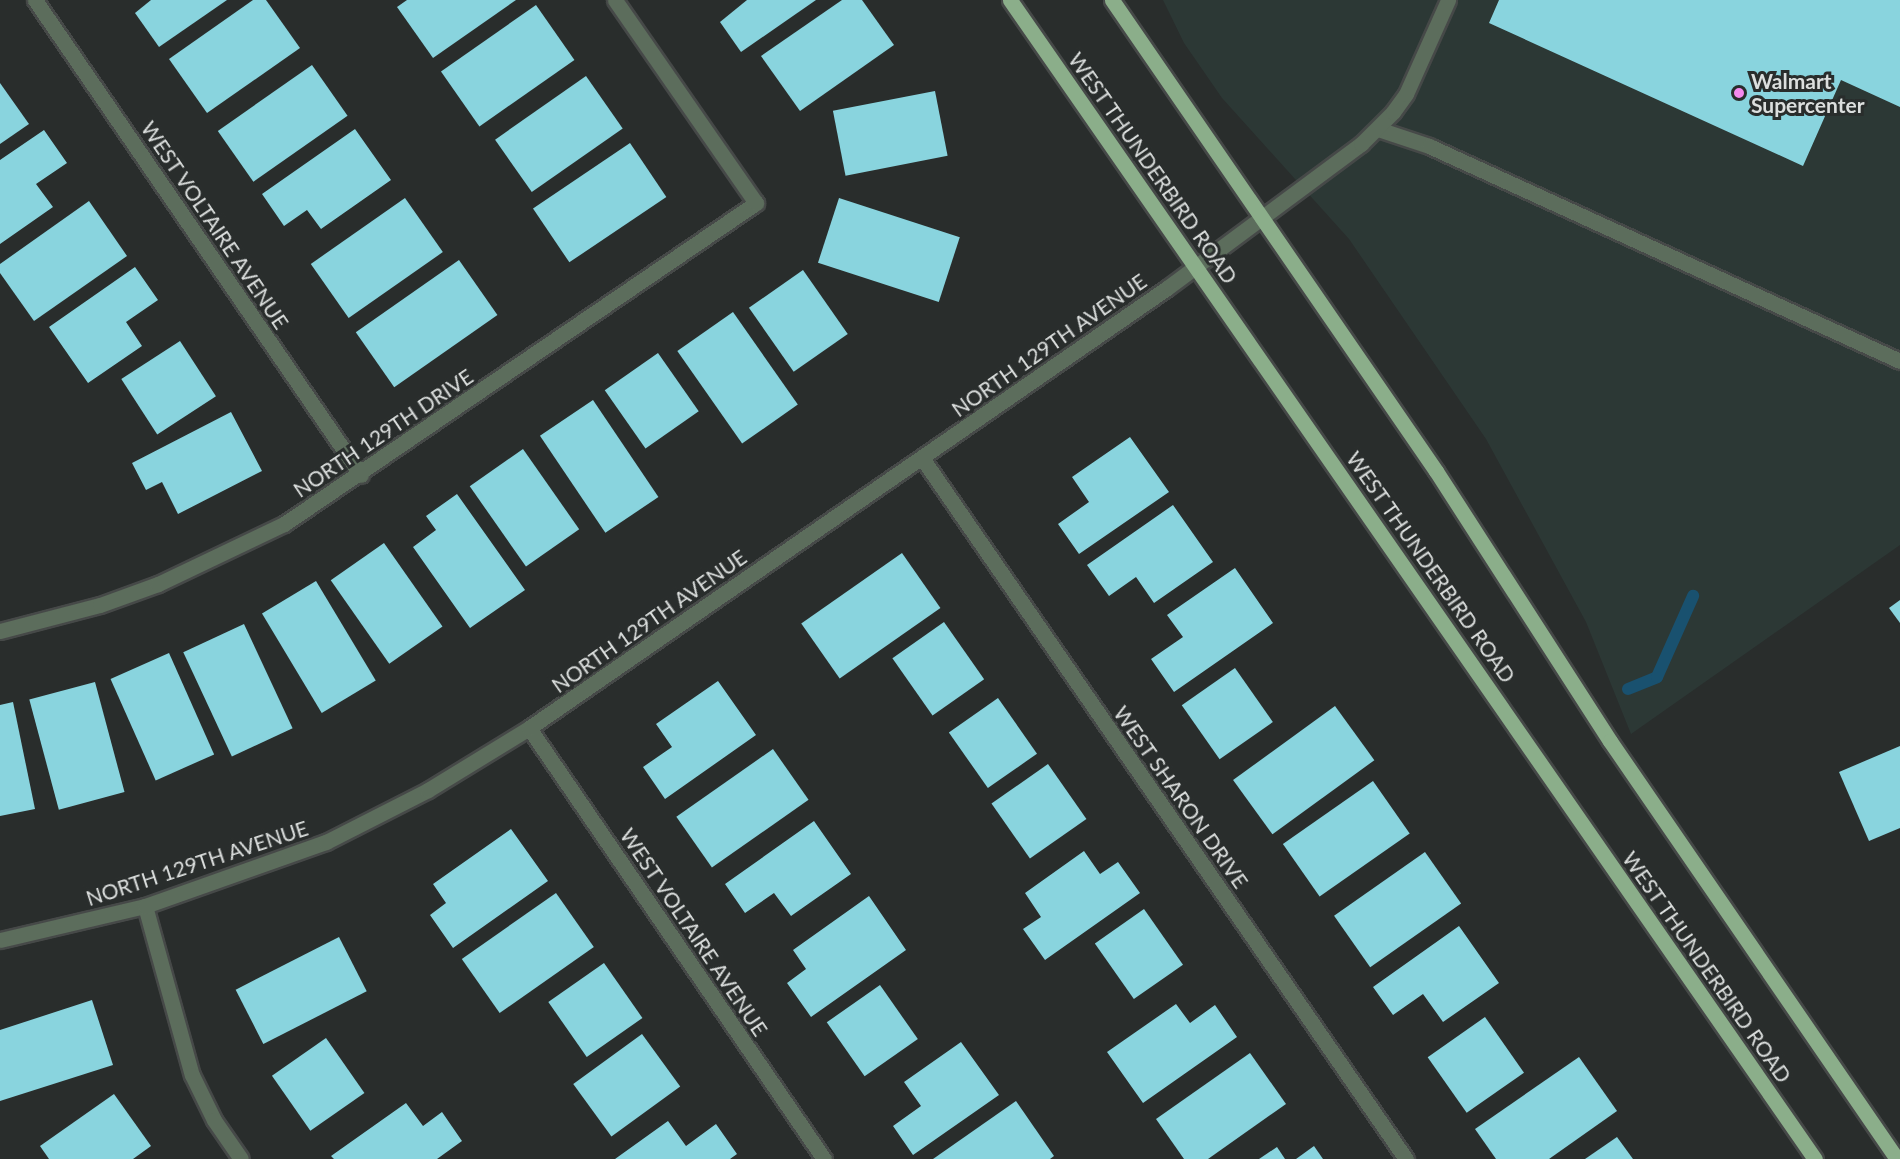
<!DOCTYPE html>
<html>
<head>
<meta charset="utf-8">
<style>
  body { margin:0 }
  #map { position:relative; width:1900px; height:1159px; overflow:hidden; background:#292d2c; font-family:Lato,sans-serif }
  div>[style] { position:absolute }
  .built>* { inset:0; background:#2c3835 }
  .stream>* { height:12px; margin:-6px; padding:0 6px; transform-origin:6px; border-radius:6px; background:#19516f }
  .building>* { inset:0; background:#89d4de; transform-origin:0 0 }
  .roads { filter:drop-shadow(2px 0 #464948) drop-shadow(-2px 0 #464948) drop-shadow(0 2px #464948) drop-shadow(0 -2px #464948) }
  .minor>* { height:15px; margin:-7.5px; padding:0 7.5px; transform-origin:7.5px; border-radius:7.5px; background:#5c6d5c }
  .major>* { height:15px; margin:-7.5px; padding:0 7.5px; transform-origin:7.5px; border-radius:7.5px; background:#8bae8a }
  .dots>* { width:16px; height:16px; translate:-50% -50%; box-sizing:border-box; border:3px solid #292d2c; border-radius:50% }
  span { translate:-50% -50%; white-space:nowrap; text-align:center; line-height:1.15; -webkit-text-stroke:6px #292d2c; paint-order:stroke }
  .poi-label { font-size:21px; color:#dcdfde; font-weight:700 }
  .left { translate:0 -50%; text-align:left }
  .street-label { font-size:21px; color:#dcdfde }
</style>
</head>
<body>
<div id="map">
  <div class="built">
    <i style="clip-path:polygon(1163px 0,1900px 0,1900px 545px,1631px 734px,1586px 622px,1486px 439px,1349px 239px,1222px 98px,1184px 43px)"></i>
  </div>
  <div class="stream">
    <i style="left:1628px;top:689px;width:31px;rotate:-22deg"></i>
    <i style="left:1657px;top:677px;width:89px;rotate:-66deg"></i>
  </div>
  <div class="building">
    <i style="clip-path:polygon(151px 0,227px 0,159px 47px,135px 13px)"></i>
    <i style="clip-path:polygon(253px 0,266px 0,300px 48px,207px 113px,169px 59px)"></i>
    <i style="clip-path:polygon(407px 0,516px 0,433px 58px,397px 7px)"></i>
    <i style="clip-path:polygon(747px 0,816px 0,741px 52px,720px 22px)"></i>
    <i style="clip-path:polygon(842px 0,862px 0,894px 45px,800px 111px,761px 56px)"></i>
    <i style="clip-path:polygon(1499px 0,1900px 0,1900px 107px,1841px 80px,1803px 166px,1489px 23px)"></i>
    <i style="left:536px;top:5px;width:67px;height:116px;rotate:55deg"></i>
    <i style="left:312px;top:65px;width:62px;height:115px;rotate:55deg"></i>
    <i style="left:586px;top:76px;width:64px;height:111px;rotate:55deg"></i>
    <i style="clip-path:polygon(0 83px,29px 124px,0 144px)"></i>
    <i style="left:935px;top:91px;width:66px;height:104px;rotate:79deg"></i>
    <i style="clip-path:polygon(355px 129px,391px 180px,321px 229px,307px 210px,284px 226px,262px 194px)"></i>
    <i style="clip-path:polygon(44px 130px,67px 163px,36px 184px,53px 207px,0 244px,0 160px)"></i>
    <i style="left:630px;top:143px;width:65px;height:117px;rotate:56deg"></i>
    <i style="left:405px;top:198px;width:66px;height:115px;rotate:55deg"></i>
    <i style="left:839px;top:198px;width:127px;height:68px;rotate:18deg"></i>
    <i style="clip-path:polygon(89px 201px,127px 256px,34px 321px,0 273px,0 264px)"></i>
    <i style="left:459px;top:260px;width:67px;height:126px;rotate:55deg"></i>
    <i style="clip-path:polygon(135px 267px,158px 300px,126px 322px,142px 346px,88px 383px,49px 327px)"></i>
    <i style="left:803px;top:270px;width:78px;height:66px;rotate:55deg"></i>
    <i style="left:733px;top:312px;width:113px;height:68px;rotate:55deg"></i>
    <i style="left:180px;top:341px;width:66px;height:70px;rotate:57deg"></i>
    <i style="left:658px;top:353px;width:71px;height:65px;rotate:55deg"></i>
    <i style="left:593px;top:400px;width:117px;height:64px;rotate:56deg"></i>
    <i style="clip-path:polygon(231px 412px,262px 471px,178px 514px,162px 482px,146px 490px,132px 463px)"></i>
    <i style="clip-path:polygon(1130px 437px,1169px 492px,1079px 554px,1058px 524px,1089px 502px,1072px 477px)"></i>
    <i style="left:523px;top:449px;width:98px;height:65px;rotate:55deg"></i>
    <i style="clip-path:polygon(457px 494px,525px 590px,470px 628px,413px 547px,436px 530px,426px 516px)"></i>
    <i style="clip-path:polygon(1173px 505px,1213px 562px,1154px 603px,1136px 577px,1109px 596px,1087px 565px)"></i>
    <i style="left:384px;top:543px;width:102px;height:65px;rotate:55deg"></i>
    <i style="left:902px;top:553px;width:67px;height:123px;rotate:55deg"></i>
    <i style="clip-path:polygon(1235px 568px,1273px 623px,1174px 692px,1151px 659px,1183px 637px,1167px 615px)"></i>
    <i style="left:316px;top:581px;width:116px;height:63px;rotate:59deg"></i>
    <i style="clip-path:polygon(1900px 600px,1900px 623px,1889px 608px)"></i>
    <i style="left:944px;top:622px;width:70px;height:63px;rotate:55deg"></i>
    <i style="left:244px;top:624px;width:115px;height:67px;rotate:65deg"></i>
    <i style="left:169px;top:653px;width:111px;height:64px;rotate:66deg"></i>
    <i style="left:1235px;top:668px;width:66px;height:65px;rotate:55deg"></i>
    <i style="clip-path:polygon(718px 681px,756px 735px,665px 799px,643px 767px,672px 747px,656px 724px)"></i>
    <i style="left:95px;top:682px;width:114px;height:68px;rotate:75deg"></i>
    <i style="left:998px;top:698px;width:68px;height:60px;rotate:55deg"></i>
    <i style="clip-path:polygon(13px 702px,35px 809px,0 816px,0 705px)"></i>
    <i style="left:1335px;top:706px;width:67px;height:126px;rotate:54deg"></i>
    <i style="clip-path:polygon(1900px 746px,1900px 828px,1869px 841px,1839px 772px)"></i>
    <i style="left:773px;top:749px;width:62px;height:118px;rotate:55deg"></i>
    <i style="left:1048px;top:764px;width:67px;height:69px;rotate:55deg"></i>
    <i style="left:1373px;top:781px;width:64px;height:110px;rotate:55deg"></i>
    <i style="clip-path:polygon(814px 821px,851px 874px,791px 916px,774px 893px,745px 913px,725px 884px)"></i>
    <i style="clip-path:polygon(511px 829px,548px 881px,453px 948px,430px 915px,446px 903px,433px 884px)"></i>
    <i style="clip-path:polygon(1084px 851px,1100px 874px,1118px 862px,1140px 893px,1045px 960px,1023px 929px,1041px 917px,1025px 893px)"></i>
    <i style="left:1425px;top:852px;width:63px;height:111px;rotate:55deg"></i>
    <i style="left:556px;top:893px;width:66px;height:115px;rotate:55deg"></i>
    <i style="clip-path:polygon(869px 896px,906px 950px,811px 1017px,787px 983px,806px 969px,793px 950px)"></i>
    <i style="left:1144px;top:909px;width:68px;height:60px;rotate:55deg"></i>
    <i style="clip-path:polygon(1459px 926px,1499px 983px,1443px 1022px,1423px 994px,1393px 1015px,1373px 987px)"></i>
    <i style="left:339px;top:937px;width:61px;height:116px;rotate:63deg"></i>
    <i style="left:604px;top:963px;width:67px;height:68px;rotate:55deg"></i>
    <i style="left:880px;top:985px;width:66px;height:65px;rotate:55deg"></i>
    <i style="clip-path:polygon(92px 1000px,113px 1065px,0 1101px,0 1030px)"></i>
    <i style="clip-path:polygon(1176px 1004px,1190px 1023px,1215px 1005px,1237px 1037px,1143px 1103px,1107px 1052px)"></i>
    <i style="left:1485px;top:1017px;width:68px;height:70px;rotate:55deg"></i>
    <i style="left:642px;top:1034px;width:65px;height:85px;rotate:54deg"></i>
    <i style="left:326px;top:1038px;width:67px;height:66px;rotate:55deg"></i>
    <i style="clip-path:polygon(961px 1042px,999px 1095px,913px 1155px,893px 1126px,921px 1106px,904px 1082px)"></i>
    <i style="clip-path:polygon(1250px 1053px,1286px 1104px,1208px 1159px,1184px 1159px,1156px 1119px)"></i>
    <i style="clip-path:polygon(1579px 1057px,1617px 1111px,1549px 1159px,1496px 1159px,1475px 1129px)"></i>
    <i style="clip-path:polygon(114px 1094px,151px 1146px,133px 1159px,49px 1159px,40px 1146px)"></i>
    <i style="clip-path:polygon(1016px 1101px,1054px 1156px,1050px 1159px,933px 1159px)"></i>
    <i style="clip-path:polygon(406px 1103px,423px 1126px,442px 1112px,462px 1141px,437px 1159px,334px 1159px,331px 1156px)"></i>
    <i style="clip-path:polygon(668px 1121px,686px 1146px,716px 1124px,737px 1154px,730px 1159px,615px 1159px)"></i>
    <i style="clip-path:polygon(1617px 1137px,1633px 1159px,1585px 1159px)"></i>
    <i style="clip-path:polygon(1314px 1146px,1323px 1159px,1296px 1159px)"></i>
    <i style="clip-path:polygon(1277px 1147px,1285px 1159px,1259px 1159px)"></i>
  </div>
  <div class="roads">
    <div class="minor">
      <i style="left:35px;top:0;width:576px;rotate:55.54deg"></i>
      <i style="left:1378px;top:129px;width:54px;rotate:18.4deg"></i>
      <i style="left:1429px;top:146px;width:518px;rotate:24.54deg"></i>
      <i style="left:922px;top:458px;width:852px;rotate:55.38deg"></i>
      <i style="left:0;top:631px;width:103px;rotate:-14.6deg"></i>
      <i style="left:100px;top:605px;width:62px;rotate:-19.9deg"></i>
      <i style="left:158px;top:584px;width:140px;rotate:-25.5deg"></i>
      <i style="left:284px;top:524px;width:571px;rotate:-34.22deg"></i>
      <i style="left:756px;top:203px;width:247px;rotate:-124.8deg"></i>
      <i style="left:529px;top:728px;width:522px;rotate:55.61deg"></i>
      <i style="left:145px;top:906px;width:175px;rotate:74.5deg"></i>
      <i style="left:192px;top:1075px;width:50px;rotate:63.9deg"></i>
      <i style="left:214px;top:1120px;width:47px;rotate:55.3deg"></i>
      <i style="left:0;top:940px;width:149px;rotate:-13.2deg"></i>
      <i style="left:145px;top:906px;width:192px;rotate:-19.5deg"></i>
      <i style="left:326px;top:842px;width:114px;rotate:-27deg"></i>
      <i style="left:428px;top:790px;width:119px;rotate:-31.5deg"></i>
      <i style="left:529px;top:728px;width:775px;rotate:-34.59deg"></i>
      <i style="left:1167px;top:288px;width:242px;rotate:-36.6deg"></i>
      <i style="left:1361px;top:144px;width:45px;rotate:-45deg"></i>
      <i style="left:1393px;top:112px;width:22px;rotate:-54deg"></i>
      <i style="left:1406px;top:94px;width:103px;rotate:-65.9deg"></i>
    </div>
    <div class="major">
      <i style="left:1010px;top:0;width:1411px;rotate:55.22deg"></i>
      <i style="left:1112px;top:0;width:572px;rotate:55.48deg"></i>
      <i style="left:1436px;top:471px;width:321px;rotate:57.2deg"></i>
      <i style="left:1610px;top:741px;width:507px;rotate:55.53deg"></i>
    </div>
  </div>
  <div class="dots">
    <i style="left:1739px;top:93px;background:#f589ee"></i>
  </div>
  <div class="poi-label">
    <span class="left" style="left:1751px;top:93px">Walmart<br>Supercenter</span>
  </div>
  <div class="street-label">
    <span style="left:1153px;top:168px;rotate:55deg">WEST THUNDERBIRD ROAD</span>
    <span style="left:215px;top:225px;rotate:56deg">WEST VOLTAIRE AVENUE</span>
    <span style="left:1049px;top:345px;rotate:-35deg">NORTH 129TH AVENUE</span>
    <span style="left:383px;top:433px;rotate:-34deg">NORTH 129TH DRIVE</span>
    <span style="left:1431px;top:567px;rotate:55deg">WEST THUNDERBIRD ROAD</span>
    <span style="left:649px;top:621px;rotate:-35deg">NORTH 129TH AVENUE</span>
    <span style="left:1181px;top:797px;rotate:55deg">WEST SHARON DRIVE</span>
    <span style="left:197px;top:863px;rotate:-18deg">NORTH 129TH AVENUE</span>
    <span style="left:694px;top:932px;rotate:56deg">WEST VOLTAIRE AVENUE</span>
    <span style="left:1707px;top:967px;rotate:55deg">WEST THUNDERBIRD ROAD</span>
  </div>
</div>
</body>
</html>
